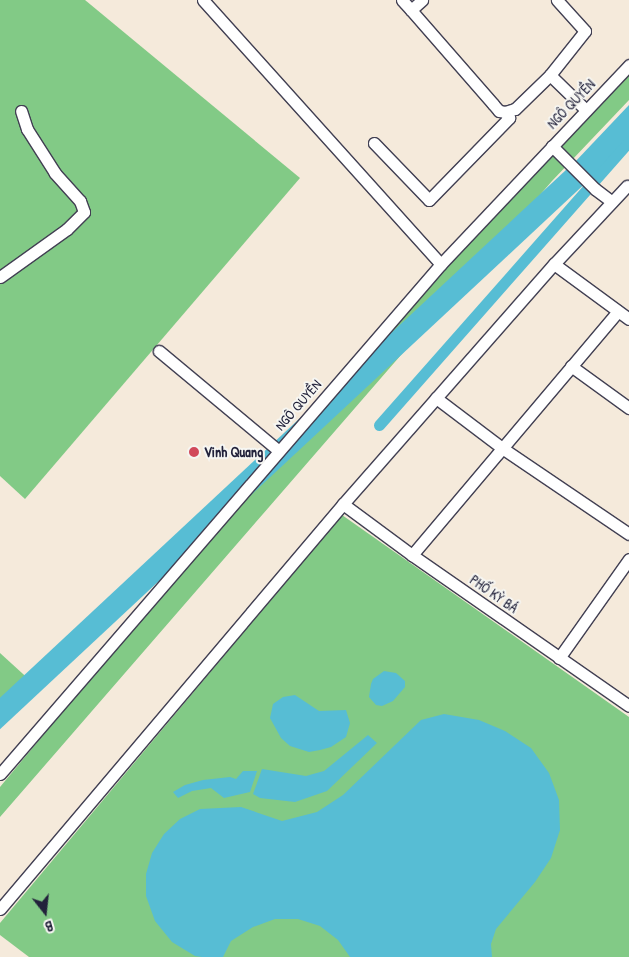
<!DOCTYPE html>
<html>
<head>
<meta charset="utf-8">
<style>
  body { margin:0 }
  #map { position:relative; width:629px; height:957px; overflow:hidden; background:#f5eadb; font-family:"Patrick Hand",sans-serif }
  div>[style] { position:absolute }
  .green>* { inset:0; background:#82ca86 }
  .water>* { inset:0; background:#57bdd4; transform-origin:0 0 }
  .canal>* { height:11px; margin:-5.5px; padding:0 5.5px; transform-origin:5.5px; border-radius:5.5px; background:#57bdd4 }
  .roads { filter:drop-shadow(1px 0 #424053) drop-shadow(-1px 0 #424053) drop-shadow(0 1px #424053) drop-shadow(0 -1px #424053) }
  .minor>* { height:11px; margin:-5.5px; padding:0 5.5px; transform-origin:5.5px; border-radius:5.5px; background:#fff }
  .dots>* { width:14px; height:14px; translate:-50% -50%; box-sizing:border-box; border:2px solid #f6f6f2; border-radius:50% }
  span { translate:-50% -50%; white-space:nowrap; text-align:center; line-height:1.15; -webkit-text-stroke:4px #f6f6f2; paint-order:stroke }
  .street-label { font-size:14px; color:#22223b }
  .poi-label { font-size:14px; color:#22223b; font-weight:700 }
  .left { translate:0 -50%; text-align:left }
  .north { position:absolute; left:20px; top:887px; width:50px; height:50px; -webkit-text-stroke:4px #f6f6f2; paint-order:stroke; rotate:164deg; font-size:14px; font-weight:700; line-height:20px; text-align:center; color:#22223b }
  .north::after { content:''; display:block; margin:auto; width:18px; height:22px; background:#22223b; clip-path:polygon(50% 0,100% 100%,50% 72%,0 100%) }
</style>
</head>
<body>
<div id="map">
  <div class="green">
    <i style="clip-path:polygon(0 0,85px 0,300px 178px,25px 499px,0 476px)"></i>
    <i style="clip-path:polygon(629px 71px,629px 100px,552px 181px,0 817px,0 787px,69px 704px,304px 428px,500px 208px)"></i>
    <i style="clip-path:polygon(342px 515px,629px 717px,629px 957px,29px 957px,0 935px,0 923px)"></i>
    <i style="clip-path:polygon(0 653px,34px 684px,0 725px)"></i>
  </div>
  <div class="water">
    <i style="clip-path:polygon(629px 105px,629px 141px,595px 180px,574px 163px)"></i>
    <i style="left:567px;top:169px;width:23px;height:871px;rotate:47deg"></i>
    <i style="clip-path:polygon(384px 671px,396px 673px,405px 681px,405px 687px,393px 701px,382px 706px,376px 705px,369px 697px,371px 684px,373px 679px)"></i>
    <i style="clip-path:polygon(295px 695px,319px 711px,346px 710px,350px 723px,346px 737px,331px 747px,320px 750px,309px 752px,290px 746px,281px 738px,270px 718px,273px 704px,283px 697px)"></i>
    <i style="clip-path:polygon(444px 714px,479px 720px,505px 731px,531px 748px,549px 773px,559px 800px,560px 830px,551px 858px,535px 882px,496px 929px,491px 944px,492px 957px,350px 957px,338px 940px,320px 926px,298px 919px,275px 919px,253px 927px,231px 941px,223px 957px,202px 957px,195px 956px,172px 942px,155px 921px,146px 896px,146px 874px,152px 853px,164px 834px,180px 819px,200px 809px,241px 807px,282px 821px,317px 812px,343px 795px,421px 720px)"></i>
    <i style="clip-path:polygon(368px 735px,377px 743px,327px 791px,295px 802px,260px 798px,253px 794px,262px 769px,306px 776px,313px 774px,324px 771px)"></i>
    <i style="clip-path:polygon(243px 771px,257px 771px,250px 792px,224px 798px,211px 788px,192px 791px,178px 798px,173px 792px,185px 785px,203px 780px,230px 777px,236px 779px)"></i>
  </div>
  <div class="canal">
    <i style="left:379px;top:425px;width:378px;rotate:-48.6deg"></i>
  </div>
  <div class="roads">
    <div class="minor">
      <i style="left:203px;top:0;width:355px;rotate:48deg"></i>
      <i style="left:402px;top:0;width:13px;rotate:48deg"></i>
      <i style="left:411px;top:10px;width:15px;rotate:-42deg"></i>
      <i style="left:411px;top:10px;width:125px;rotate:48.9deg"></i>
      <i style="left:493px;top:104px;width:9px;rotate:49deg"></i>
      <i style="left:499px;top:111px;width:6px;rotate:9deg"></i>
      <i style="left:505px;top:112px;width:10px;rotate:-17deg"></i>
      <i style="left:515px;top:109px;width:49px;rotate:-44.2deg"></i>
      <i style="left:550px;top:75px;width:56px;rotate:-51.5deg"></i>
      <i style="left:585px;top:31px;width:42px;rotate:-132.1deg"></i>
      <i style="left:550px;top:75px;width:50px;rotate:44.2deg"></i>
      <i style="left:374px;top:143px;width:79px;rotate:46deg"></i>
      <i style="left:429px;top:200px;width:115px;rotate:-45.7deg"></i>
      <i style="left:509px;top:118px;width:7px;rotate:-124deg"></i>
      <i style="left:552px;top:146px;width:61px;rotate:45deg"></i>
      <i style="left:595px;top:189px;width:21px;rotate:37deg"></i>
      <i style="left:554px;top:264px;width:93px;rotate:36.3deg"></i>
      <i style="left:0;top:277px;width:82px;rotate:-35.6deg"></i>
      <i style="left:67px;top:229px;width:24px;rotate:-45deg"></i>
      <i style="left:84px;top:212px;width:12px;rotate:-110deg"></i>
      <i style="left:80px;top:201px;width:38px;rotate:-132deg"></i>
      <i style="left:55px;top:173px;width:52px;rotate:-122.5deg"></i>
      <i style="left:27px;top:129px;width:19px;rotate:-108deg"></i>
      <i style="left:159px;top:351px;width:156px;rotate:39.8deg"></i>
      <i style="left:571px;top:366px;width:72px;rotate:35.9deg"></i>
      <i style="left:436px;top:398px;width:83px;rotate:37.1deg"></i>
      <i style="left:502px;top:448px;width:153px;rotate:34.1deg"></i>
      <i style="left:343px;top:504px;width:86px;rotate:36.5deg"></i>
      <i style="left:412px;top:555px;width:264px;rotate:34.8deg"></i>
      <i style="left:412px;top:555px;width:319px;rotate:-49.8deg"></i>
      <i style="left:559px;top:658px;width:121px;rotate:-54.7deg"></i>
      <i style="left:0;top:774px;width:674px;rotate:-49.15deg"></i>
      <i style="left:441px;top:264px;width:274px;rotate:-46.6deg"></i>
      <i style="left:0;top:909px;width:531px;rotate:-49.74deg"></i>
      <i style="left:343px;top:504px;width:320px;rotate:-48.7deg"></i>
      <i style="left:554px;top:264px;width:107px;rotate:-46.9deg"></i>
    </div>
  </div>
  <div class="dots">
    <i style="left:194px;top:452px;background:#d1495b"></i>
  </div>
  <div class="street-label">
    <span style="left:571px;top:104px;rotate:-46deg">NGÔ QUYỀN</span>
    <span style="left:298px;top:405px;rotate:-49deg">NGÔ QUYỀN</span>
    <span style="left:494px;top:594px;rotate:35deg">PHỐ KỲ BÁ</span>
  </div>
  <div class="poi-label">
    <span class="left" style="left:204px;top:452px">Vinh Quang</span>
  </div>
  <div class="north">B</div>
</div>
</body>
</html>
